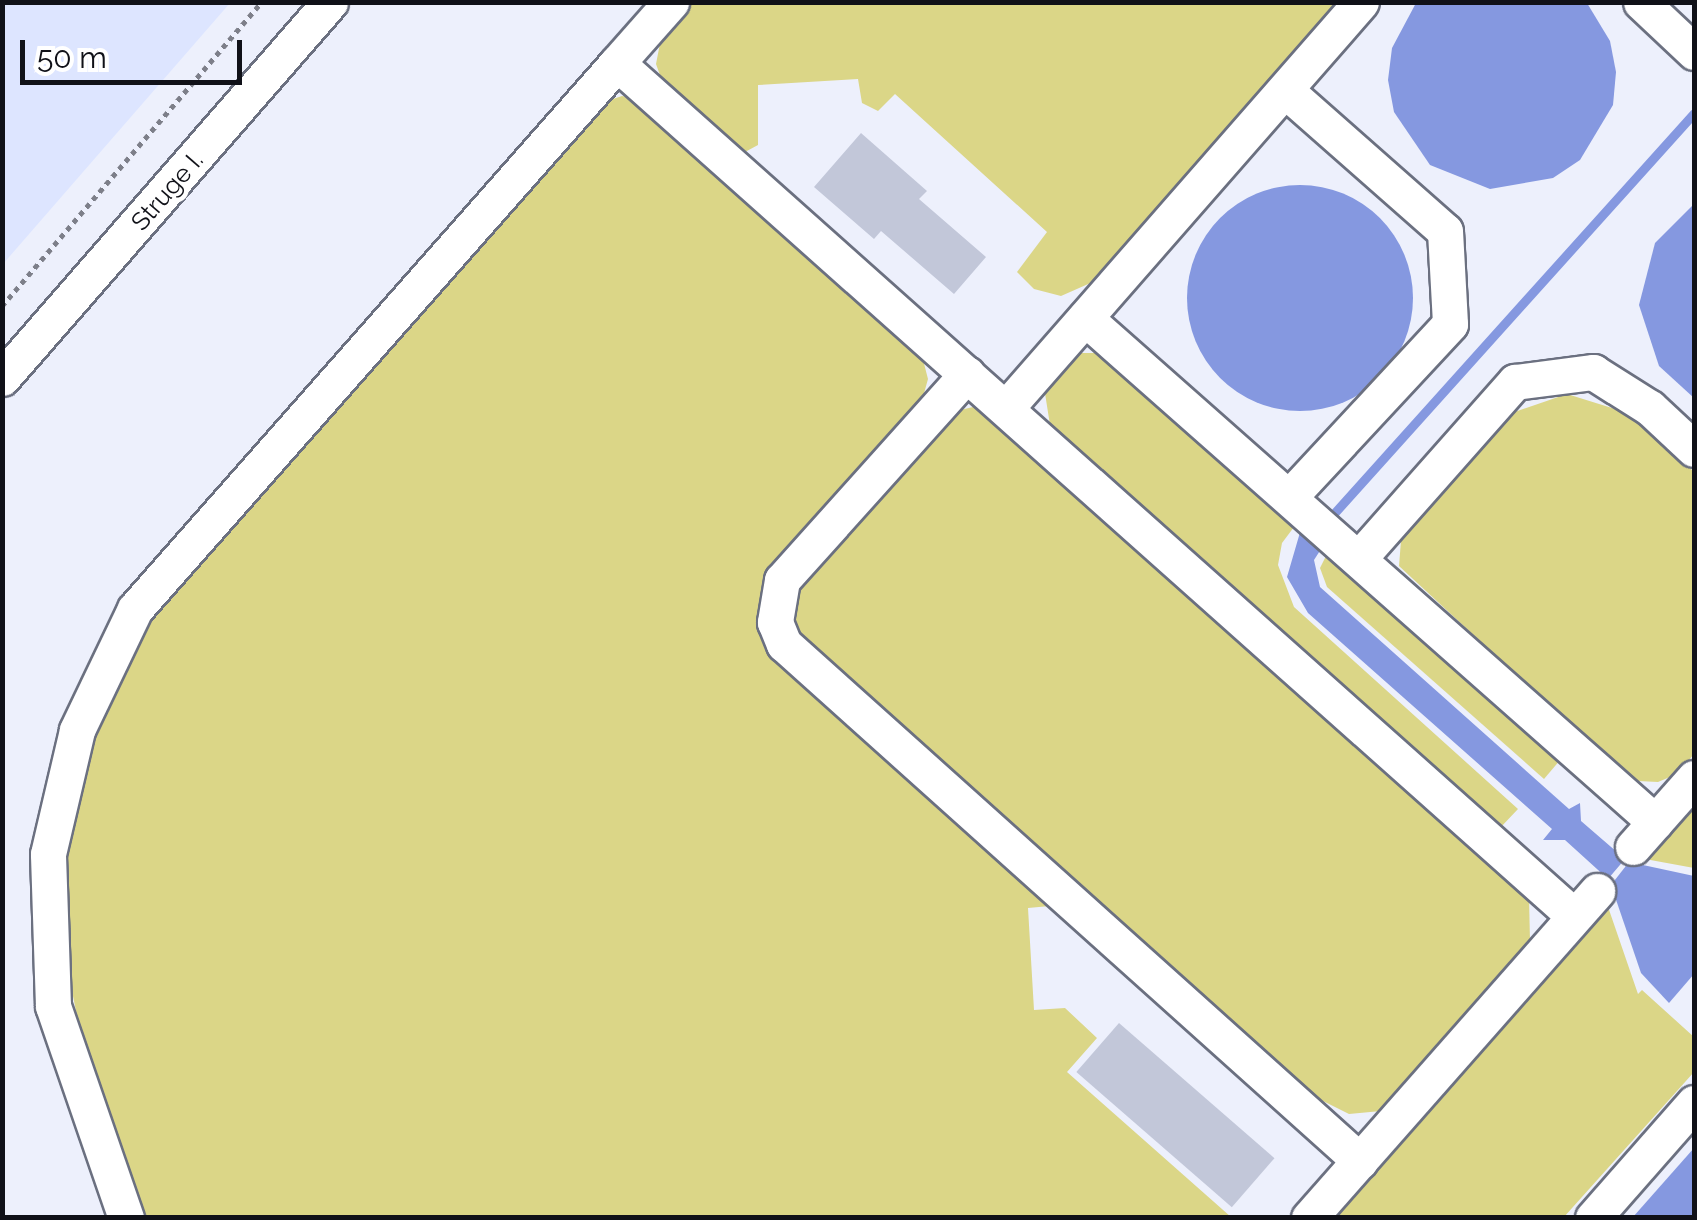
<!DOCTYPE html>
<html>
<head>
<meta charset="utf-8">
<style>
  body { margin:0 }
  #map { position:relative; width:1697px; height:1220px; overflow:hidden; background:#edf0fc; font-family:Raleway,sans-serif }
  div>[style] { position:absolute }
  .built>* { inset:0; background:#dde5ff }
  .green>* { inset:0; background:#dbd687 }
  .water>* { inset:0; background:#8598e0 }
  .round { border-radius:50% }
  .stream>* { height:9px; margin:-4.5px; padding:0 4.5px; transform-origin:4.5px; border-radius:4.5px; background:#8598e0 }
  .building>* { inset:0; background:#c2c7d9; transform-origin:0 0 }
  .path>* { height:5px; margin-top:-2.5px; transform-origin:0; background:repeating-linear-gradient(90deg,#7d7f89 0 5px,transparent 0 10px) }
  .roads { filter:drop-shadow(2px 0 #6b7080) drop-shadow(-2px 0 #6b7080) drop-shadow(0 2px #6b7080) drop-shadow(0 -2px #6b7080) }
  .minor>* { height:35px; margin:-17.5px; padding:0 17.5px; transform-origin:17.5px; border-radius:17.5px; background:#fff }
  span { translate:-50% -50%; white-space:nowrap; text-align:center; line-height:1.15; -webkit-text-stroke:9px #fff; paint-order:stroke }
  .street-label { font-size:25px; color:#101118 }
  .frame { position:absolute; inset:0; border:5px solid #101118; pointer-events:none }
  .scale { position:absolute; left:20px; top:40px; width:222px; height:45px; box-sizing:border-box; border:5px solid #101118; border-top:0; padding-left:12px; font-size:30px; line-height:35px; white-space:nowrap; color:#101118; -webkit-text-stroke:8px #fff; paint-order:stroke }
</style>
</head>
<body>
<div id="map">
  <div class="built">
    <i style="clip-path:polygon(3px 2px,230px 3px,3px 264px,2px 3px)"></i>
  </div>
  <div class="green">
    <i style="clip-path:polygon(688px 3px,1344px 3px,1095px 281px,1061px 296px,1034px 289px,1017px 272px,1047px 232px,895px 94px,878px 111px,862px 103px,858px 79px,758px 85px,758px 145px,745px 152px,735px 146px,661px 78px,656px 64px,662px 33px)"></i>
    <i style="clip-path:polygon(622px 96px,640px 100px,920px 348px,928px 379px,923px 397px,769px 569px,760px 624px,1050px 906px,1028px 908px,1034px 1010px,1065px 1008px,1097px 1038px,1067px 1072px,1231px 1217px,143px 1218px,87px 1066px,66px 961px,63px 877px,74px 794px,93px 728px,160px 600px,607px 101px)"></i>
    <i style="clip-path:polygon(1080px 353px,1101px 353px,1297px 523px,1282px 543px,1278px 565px,1294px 607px,1518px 809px,1500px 828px,1050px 425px,1044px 387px,1062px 361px)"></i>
    <i style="clip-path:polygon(1567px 394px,1628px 413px,1694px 472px,1694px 754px,1677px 774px,1658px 782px,1638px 781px,1618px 769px,1399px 566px,1402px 528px,1503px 416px)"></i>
    <i style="clip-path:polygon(973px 407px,988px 410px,1529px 897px,1530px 941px,1381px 1111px,1349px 1114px,1319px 1099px,795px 631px,790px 603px,801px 578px,956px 411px)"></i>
    <i style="clip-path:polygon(1329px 550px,1561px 759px,1544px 779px,1327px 587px,1320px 568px)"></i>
    <i style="clip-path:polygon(1694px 805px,1694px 868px,1645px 859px)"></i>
    <i style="clip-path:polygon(1606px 901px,1638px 994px,1642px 990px,1694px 1037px,1694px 1072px,1564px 1217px,1326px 1218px)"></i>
  </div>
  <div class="water">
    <i style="clip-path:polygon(1416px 3px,1587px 3px,1610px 41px,1616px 72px,1613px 105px,1580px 160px,1553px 178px,1490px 189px,1430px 165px,1394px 112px,1388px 80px,1392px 48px)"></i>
    <i class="round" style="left:1187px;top:185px;width:226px;height:226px"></i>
    <i style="clip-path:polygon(1694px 204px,1694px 398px,1659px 366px,1639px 305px,1655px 243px)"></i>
    <i style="clip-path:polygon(1301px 529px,1323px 546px,1314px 560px,1320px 587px,1569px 809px,1580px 803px,1581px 821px,1625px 859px,1608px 879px,1565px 840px,1543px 840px,1552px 829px,1308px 613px,1287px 577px)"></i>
    <i style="clip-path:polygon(1629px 862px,1694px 876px,1694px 974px,1669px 1003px,1641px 973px,1611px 885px)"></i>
    <i style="clip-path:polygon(1694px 1148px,1694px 1217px,1633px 1217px)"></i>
  </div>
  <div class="stream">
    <i style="left:1328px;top:520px;width:547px;rotate:-48.04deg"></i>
  </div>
  <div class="building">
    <i style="clip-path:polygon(861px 133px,927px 191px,919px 199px,986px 257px,954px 294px,881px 231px,874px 239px,814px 187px)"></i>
    <i style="left:1119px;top:1023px;width:206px;height:65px;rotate:41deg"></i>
  </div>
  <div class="path">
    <i style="left:2px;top:306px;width:400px;rotate:-49.5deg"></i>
  </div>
  <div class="roads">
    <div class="minor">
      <i style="left:671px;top:2px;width:81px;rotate:131.5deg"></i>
      <i style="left:617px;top:63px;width:1282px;rotate:41.71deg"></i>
      <i style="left:1641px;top:2px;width:73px;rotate:43.3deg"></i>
      <i style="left:1285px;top:90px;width:213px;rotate:41.4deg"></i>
      <i style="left:1445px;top:231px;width:93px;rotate:86.9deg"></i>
      <i style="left:1450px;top:324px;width:236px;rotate:132.9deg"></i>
      <i style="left:1085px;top:318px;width:761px;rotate:41.48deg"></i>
      <i style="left:967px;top:374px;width:277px;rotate:131.9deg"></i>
      <i style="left:782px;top:580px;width:43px;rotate:99.5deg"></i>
      <i style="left:775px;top:622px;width:24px;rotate:68deg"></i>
      <i style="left:784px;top:644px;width:774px;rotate:41.91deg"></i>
      <i style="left:2px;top:378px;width:499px;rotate:-48.9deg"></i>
      <i style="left:1006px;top:408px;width:539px;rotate:-48.83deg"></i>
      <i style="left:1360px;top:557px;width:234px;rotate:-48.5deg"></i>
      <i style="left:1515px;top:382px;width:79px;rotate:-7.3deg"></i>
      <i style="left:1593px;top:372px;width:67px;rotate:32.3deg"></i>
      <i style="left:1650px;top:408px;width:60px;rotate:43deg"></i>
      <i style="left:1633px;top:847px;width:92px;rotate:-48.5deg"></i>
      <i style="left:126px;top:1218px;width:224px;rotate:-109deg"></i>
      <i style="left:53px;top:1006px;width:152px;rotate:-91.9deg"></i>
      <i style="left:48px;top:854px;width:127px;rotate:-76.8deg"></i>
      <i style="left:77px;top:730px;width:134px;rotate:-64.4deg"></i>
      <i style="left:135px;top:609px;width:728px;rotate:-48.56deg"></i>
      <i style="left:1309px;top:1218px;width:436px;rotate:-48.6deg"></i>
      <i style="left:1593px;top:1218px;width:153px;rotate:-48.7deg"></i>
    </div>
  </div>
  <div class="street-label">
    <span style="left:167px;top:191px;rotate:-49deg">Struge I.</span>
  </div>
  <div class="frame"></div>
  <div class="scale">50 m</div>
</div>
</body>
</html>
